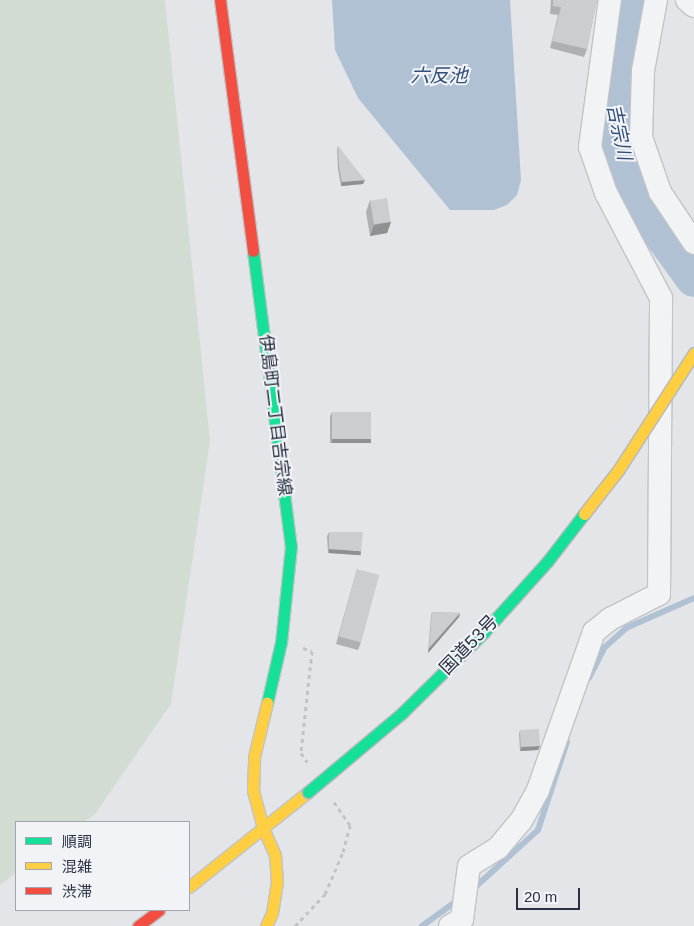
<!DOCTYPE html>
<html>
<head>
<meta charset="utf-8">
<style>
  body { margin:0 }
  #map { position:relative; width:694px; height:926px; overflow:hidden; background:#e3e5e8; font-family:Helvetica,"Noto Sans JP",sans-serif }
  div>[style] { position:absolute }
  .green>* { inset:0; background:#d3dcd3 }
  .water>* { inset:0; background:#b1c1d4 }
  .stream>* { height:6px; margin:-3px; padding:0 3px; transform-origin:3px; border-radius:3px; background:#b1c1d4 }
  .river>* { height:39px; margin:-19.5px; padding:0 19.5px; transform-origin:19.5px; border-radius:19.5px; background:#b1c1d4 }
  .path>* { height:3px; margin-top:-1.5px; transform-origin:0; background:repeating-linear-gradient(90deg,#c2c3c8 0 4px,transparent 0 8px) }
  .roads { filter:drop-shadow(1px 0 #c1c3c6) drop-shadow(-1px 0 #c1c3c6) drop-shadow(0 1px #c1c3c6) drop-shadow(0 -1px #c1c3c6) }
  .street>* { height:22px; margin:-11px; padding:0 11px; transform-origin:11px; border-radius:11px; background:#f2f3f5 }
  .fast>* { height:11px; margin:-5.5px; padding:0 5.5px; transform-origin:5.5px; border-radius:5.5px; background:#16e098 }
  .slow>* { height:11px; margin:-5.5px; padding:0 5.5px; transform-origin:5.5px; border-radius:5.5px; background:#ffcf43 }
  .jam>* { height:11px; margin:-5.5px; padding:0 5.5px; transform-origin:5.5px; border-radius:5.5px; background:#f24e42 }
  .bridges { filter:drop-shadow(1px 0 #b5b8bd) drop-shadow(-1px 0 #b5b8bd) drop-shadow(0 1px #b5b8bd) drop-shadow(0 -1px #b5b8bd) }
  .fast-bridge>* { height:11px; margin:-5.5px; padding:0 5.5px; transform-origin:5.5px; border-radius:5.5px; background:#16e098 }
  .slow-bridge>* { height:11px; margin:-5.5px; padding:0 5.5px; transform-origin:5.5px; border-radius:5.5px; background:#ffcf43 }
  .wall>* { inset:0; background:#afb0b3 }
  .shaded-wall>* { inset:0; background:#8e9092; transform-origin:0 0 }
  .building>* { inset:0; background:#cbcdd0; transform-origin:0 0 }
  span { translate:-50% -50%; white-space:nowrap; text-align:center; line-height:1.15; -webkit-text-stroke:4px #f1f3f7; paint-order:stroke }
  .street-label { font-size:18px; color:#293142 }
  .water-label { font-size:19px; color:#314f78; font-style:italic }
  .legend { position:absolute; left:15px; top:821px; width:175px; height:90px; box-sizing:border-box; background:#f1f3f7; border:1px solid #a1a5af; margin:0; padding:6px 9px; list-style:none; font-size:15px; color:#293142 }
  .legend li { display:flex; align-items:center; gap:10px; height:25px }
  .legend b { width:25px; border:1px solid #a1a5af }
  .scale { position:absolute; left:516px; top:888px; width:64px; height:22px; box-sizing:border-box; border:2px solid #293142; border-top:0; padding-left:6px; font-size:15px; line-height:18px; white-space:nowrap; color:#293142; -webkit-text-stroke:4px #f1f3f7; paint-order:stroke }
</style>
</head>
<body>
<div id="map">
  <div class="green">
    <i style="clip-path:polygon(0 0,165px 0,210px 441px,171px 704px,95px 814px,84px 822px,16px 822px,16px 873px,0 885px)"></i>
  </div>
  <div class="water">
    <i style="clip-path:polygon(332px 0,510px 0,521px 180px,517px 195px,507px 205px,494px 210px,450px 210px,358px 98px,335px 50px)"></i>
  </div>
  <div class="stream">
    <i style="left:589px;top:678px;width:34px;rotate:-63deg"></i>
    <i style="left:604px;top:648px;width:30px;rotate:-42deg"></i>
    <i style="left:626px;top:628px;width:74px;rotate:-23.8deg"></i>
    <i style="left:472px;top:890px;width:89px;rotate:-42.3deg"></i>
    <i style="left:538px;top:830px;width:93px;rotate:-71.8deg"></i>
    <i style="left:422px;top:926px;width:44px;rotate:-35.8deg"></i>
  </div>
  <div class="river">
    <i style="left:629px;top:0;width:89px;rotate:102.3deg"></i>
    <i style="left:610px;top:87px;width:67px;rotate:81.4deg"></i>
    <i style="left:620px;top:153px;width:55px;rotate:67.6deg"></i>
    <i style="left:641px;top:204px;width:90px;rotate:54deg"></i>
  </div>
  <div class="path">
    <i style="left:303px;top:648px;width:9px;rotate:18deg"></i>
    <i style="left:312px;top:651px;width:103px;rotate:96.2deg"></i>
    <i style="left:301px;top:753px;width:11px;rotate:56deg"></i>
    <i style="left:295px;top:926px;width:44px;rotate:-46.8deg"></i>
    <i style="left:325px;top:894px;width:46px;rotate:-66.8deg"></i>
    <i style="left:343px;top:852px;width:28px;rotate:-75deg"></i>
    <i style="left:350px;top:825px;width:29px;rotate:-125deg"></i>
  </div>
  <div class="roads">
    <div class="street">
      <i style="left:656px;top:0;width:72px;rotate:100.4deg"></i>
      <i style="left:643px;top:71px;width:66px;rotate:91.7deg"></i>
      <i style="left:641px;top:137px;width:58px;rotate:70.9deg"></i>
      <i style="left:660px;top:192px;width:61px;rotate:56.3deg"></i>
      <i style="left:687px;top:0;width:9px;rotate:41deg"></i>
      <i style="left:450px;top:926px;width:14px;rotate:-30deg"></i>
      <i style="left:462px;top:919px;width:53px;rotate:-82.5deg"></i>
      <i style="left:469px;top:866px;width:34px;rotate:-32deg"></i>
      <i style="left:498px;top:848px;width:35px;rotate:-50deg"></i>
      <i style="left:521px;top:821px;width:35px;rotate:-61deg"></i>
      <i style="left:538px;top:790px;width:168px;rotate:-70.5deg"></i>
      <i style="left:594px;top:632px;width:21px;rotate:-39deg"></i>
      <i style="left:610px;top:619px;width:55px;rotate:-27deg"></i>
      <i style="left:659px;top:594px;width:296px;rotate:-89.6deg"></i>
      <i style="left:661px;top:298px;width:119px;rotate:-117.6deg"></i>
      <i style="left:606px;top:193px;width:49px;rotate:-109.2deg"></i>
      <i style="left:590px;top:147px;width:148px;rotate:-82.3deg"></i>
    </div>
    <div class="fast">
      <i style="left:253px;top:251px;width:297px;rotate:82.7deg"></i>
      <i style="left:291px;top:546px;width:97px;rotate:95.9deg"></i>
      <i style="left:281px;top:642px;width:63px;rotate:102.9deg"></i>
    </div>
    <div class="slow">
      <i style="left:189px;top:887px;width:152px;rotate:-38.6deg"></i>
      <i style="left:266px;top:926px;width:14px;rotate:-65deg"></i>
      <i style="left:272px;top:913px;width:30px;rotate:-81deg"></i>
      <i style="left:277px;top:883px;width:28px;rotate:-94deg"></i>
      <i style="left:275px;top:855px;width:30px;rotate:-114deg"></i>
      <i style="left:263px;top:828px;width:38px;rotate:-105deg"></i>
      <i style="left:253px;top:791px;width:34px;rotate:-88deg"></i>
      <i style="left:254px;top:757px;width:56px;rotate:-76.5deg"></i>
    </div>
    <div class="jam">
      <i style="left:220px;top:0;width:253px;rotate:82.5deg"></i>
      <i style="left:138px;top:926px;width:26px;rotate:-37deg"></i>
    </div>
  </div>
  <div class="bridges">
    <div class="fast-bridge">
      <i style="left:308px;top:792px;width:123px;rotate:-40deg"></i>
      <i style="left:402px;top:713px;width:114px;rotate:-44.6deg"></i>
      <i style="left:483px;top:633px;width:96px;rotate:-48deg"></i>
      <i style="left:547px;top:562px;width:61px;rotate:-52.4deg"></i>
    </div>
    <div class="slow-bridge">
      <i style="left:584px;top:514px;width:57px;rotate:-52.1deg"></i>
      <i style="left:619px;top:469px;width:138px;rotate:-57.1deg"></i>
    </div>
  </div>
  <div class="wall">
    <i style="clip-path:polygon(551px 0,597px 0,587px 49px,584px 57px,550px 48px,558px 15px,550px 14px)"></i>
    <i style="clip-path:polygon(338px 146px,363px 184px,341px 186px,338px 170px,337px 150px)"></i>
    <i style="clip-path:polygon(370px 200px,391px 222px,387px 233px,370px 236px,366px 212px)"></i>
    <i style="clip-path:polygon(332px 412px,371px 439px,369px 443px,330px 443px,330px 416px)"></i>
    <i style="clip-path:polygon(329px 532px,360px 555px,328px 553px,327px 536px)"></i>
    <i style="clip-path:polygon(357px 569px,361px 642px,358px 650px,336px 644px)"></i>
    <i style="clip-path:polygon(432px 612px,460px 613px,459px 617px,428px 653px,431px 616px)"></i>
    <i style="clip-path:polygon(520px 730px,540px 746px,538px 750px,520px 751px,519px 734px)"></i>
  </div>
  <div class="shaded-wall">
    <i style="clip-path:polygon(365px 180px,363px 184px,341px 186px,342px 182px)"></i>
    <i style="clip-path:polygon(391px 222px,387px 233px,370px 236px,374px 225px)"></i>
    <i style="left:332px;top:439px;width:39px;height:4px"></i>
    <i style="left:329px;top:549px;width:32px;height:4px;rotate:4deg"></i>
    <i style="clip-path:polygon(460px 613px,459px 617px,428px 653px,429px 648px)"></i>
    <i style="clip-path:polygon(540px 746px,538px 750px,520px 751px,522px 747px)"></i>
  </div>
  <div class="building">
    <i style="clip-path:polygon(553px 0,597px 0,587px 49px,552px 41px,561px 7px,553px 6px)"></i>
    <i style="clip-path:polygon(338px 146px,365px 180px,342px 182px,339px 166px)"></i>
    <i style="left:387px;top:198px;width:24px;height:17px;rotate:81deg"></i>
    <i style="left:332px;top:412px;width:39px;height:27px"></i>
    <i style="clip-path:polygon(329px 532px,363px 532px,361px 551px,329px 549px)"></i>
    <i style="left:357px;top:569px;width:23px;height:70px;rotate:15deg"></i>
    <i style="clip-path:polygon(432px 612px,460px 613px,429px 648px)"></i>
    <i style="left:539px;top:729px;width:17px;height:19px;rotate:87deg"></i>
  </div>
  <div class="street-label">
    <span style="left:275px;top:415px;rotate:83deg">伊島町二丁目吉宗線</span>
    <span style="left:469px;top:645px;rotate:-46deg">国道53号</span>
  </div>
  <div class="water-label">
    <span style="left:439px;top:76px">六反池</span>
    <span style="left:619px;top:132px;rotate:78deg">吉宗川</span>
  </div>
  <ul class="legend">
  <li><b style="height:6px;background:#16e098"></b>順調</li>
  <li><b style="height:6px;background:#ffcf43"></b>混雑</li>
  <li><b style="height:6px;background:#f24e42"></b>渋滞</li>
  </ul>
  <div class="scale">20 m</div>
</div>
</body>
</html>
